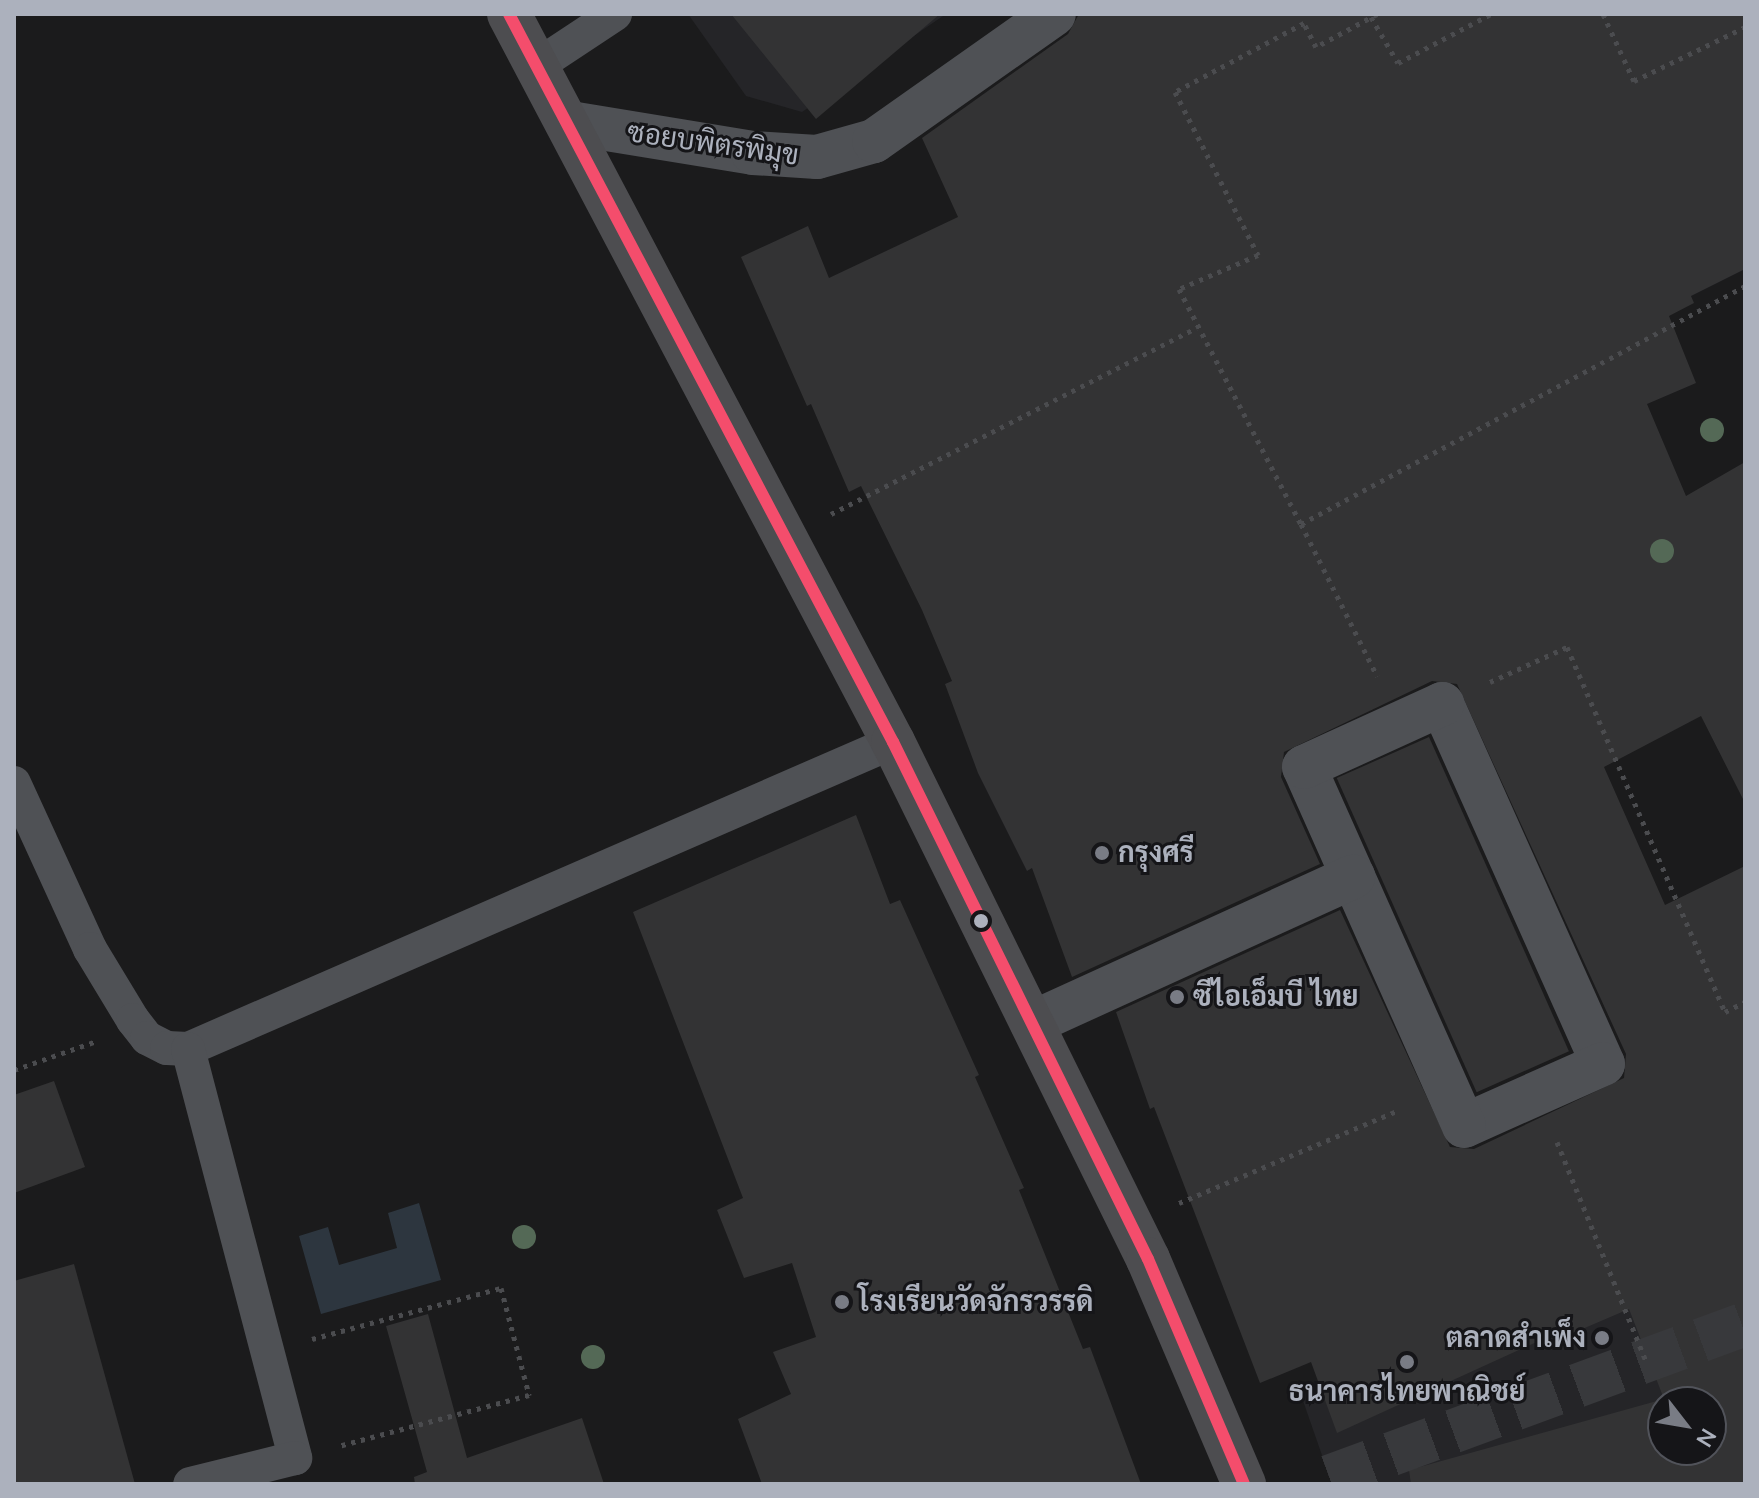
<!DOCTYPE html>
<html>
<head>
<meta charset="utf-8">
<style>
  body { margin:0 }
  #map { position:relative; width:1759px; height:1498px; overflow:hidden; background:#1b1b1c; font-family:"Nunito Sans",Sarabun,sans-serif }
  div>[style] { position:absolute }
  .built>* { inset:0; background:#252528 }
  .water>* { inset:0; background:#2d363f }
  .building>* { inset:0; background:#333334; transform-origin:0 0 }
  .pedestrian-tunnel>* { height:44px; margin-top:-22px; transform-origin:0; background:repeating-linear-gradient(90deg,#38393c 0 44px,transparent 0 66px) }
  .path>* { height:5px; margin-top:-2.5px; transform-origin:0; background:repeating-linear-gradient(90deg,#4b4c4f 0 4px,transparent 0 10px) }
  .service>* { height:34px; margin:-17px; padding:0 17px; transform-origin:17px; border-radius:17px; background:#4f5155 }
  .minor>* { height:44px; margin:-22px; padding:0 22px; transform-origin:22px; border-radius:22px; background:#4f5155 }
  .primary>* { height:44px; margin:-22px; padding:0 22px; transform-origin:22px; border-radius:22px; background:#4d4d50 }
  .bus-1>* { height:12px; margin:-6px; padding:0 6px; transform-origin:6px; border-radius:6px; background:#f44d6c }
  .trees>* { width:24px; height:24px; margin:-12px; border-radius:50%; background:#546956 }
  .dots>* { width:22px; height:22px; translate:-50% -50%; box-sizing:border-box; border:4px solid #151518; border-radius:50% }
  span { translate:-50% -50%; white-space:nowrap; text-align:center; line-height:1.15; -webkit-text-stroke:6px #151518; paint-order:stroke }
  .street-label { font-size:28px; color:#acb1bd }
  .poi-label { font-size:28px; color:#acb1bd; font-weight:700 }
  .left { translate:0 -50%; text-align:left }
  .right { translate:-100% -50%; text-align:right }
  .frame { position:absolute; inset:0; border:16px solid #acb1bd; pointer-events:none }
  .north { position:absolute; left:1647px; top:1386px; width:80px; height:80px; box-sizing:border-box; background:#151518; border:2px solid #51535a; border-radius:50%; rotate:121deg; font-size:22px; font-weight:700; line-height:32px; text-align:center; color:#acb1bd }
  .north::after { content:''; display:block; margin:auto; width:28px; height:36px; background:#797c85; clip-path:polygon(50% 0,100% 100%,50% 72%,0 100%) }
</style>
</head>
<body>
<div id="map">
  <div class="built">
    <i style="clip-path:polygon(688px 14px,946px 14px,802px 112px,746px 96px)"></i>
    <i style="clip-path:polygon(1617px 1280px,1711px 1402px,1663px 1402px,1561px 1484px,1332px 1484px,1301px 1395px)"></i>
  </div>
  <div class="water">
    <i style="clip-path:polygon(419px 1203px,441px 1280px,321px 1314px,299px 1236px,328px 1227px,339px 1265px,397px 1248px,388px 1213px)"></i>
  </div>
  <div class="building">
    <i style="clip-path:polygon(731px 14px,940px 14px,816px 119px)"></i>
    <i style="clip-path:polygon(evenodd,1079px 14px,1745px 14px,1745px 269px,1691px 296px,1694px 303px,1669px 316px,1696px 383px,1647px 404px,1686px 496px,1745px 462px,1745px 803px,1701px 716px,1604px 767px,1665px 905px,1745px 866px,1745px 1484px,1411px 1484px,1409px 1470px,1664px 1399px,1629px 1309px,1566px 1336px,1563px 1330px,1337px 1433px,1311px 1362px,1260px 1383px,1154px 1107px,1150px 1109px,1116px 1012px,1340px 910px,1450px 1147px,1474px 1149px,1624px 1078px,1626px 1054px,1457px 684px,1432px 681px,1284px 752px,1281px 777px,1320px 864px,1072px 977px,1032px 868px,1027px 871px,978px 773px,945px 684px,952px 681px,922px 610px,861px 486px,849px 492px,811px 404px,807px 406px,741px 257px,808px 226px,829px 278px,958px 217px,922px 138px,1068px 34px,1079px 14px,1663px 1402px,1711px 1402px,1711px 1450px,1663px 1450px,1663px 1402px)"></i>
    <i style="left:1429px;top:737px;width:344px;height:101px;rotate:66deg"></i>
    <i style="clip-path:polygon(856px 815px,890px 904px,900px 900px,979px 1075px,975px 1077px,1024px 1188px,1019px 1190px,1083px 1349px,1090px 1347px,1141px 1484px,762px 1484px,738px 1419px,791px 1394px,773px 1352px,816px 1337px,792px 1263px,744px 1278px,717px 1210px,743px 1198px,633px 912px)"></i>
    <i style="clip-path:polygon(54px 1081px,85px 1167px,14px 1193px,14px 1095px)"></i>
    <i style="clip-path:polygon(74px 1264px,135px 1484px,14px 1484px,14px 1281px)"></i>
    <i style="clip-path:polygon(428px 1314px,467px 1458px,582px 1418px,604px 1484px,415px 1484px,414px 1477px,427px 1472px,386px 1326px)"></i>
  </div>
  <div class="pedestrian-tunnel">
    <i style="left:1329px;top:1477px;width:443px;rotate:-20.2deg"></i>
  </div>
  <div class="path">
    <i style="left:1377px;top:14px;width:69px;rotate:151.6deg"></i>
    <i style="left:1316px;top:47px;width:27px;rotate:-117deg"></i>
    <i style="left:1304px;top:23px;width:146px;rotate:151.9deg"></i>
    <i style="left:1175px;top:92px;width:183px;rotate:63deg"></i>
    <i style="left:1258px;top:255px;width:86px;rotate:156.7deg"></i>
    <i style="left:1179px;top:289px;width:265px;rotate:62.6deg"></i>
    <i style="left:1301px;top:524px;width:504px;rotate:-28.19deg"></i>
    <i style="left:1603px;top:14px;width:74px;rotate:65.2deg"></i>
    <i style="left:1634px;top:81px;width:123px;rotate:-25.9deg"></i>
    <i style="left:1371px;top:17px;width:53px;rotate:59.6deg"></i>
    <i style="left:1398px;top:63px;width:105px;rotate:-27.8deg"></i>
    <i style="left:831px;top:514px;width:410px;rotate:-27deg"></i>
    <i style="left:1301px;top:524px;width:170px;rotate:63.4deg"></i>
    <i style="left:1490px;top:682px;width:85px;rotate:-24.4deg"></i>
    <i style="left:1567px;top:647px;width:398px;rotate:66.6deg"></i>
    <i style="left:1725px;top:1012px;width:22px;rotate:-27deg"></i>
    <i style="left:14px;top:1070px;width:85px;rotate:-19.3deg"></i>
    <i style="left:1557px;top:1142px;width:236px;rotate:67.9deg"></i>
    <i style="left:1179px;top:1203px;width:239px;rotate:-22.9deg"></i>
    <i style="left:312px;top:1339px;width:196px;rotate:-15.1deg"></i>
    <i style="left:501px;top:1288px;width:111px;rotate:75.3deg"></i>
    <i style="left:529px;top:1395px;width:197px;rotate:165deg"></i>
  </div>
  <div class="service">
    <i style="left:535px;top:67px;width:96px;rotate:-33.5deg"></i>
    <i style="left:14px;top:783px;width:183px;rotate:65.4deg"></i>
    <i style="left:90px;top:949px;width:83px;rotate:58.8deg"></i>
    <i style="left:133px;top:1020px;width:23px;rotate:52deg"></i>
    <i style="left:147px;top:1038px;width:22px;rotate:27deg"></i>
    <i style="left:167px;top:1048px;width:21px;rotate:3deg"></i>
    <i style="left:188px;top:1049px;width:769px;rotate:-23.53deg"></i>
    <i style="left:188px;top:1049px;width:423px;rotate:75.3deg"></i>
    <i style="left:295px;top:1458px;width:108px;rotate:166.1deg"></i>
  </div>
  <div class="minor">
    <i style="left:570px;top:123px;width:185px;rotate:9.3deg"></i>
    <i style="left:753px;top:153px;width:64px;rotate:3.6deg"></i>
    <i style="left:817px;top:157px;width:59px;rotate:-15.7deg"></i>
    <i style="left:874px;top:141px;width:220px;rotate:-35.2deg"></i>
    <i style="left:1442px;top:704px;width:394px;rotate:65.9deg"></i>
    <i style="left:1603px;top:1064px;width:152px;rotate:156deg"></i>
    <i style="left:1464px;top:1126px;width:393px;rotate:-114deg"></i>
    <i style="left:1304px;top:767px;width:152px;rotate:-24.5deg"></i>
    <i style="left:1032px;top:1023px;width:353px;rotate:-24.5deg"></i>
  </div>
  <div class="primary">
    <i style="left:509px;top:14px;width:823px;rotate:62.19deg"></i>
    <i style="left:893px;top:742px;width:576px;rotate:63.75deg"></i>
    <i style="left:1148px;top:1259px;width:245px;rotate:66.9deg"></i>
  </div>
  <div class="bus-1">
    <i style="left:509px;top:14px;width:823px;rotate:62.19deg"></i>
    <i style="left:893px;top:742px;width:576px;rotate:63.75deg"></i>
    <i style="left:1148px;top:1259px;width:245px;rotate:66.9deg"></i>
  </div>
  <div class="trees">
    <i style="left:1712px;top:430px"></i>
    <i style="left:1662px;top:551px"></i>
    <i style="left:524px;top:1237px"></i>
    <i style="left:593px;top:1357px"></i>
  </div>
  <div class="dots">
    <i style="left:1102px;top:853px;background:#797c85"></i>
    <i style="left:981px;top:921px;background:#acb1bd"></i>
    <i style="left:1177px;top:997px;background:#797c85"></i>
    <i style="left:842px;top:1302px;background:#797c85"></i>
    <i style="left:1602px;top:1338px;background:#797c85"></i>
    <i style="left:1407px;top:1362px;background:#797c85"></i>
  </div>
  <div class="street-label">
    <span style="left:713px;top:144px;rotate:8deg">ซอยบพิตรพิมุข</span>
  </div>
  <div class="poi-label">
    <span class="left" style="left:1118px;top:853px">กรุงศรี</span>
    <span class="left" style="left:1193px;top:997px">ซีไอเอ็มบี ไทย</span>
    <span class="left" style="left:858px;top:1302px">โรงเรียนวัดจักรวรรดิ</span>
    <span class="right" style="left:1586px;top:1338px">ตลาดสำเพ็ง</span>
    <span style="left:1407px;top:1392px">ธนาคารไทยพาณิชย์</span>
  </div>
  <div class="frame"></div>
  <div class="north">N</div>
</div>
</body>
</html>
